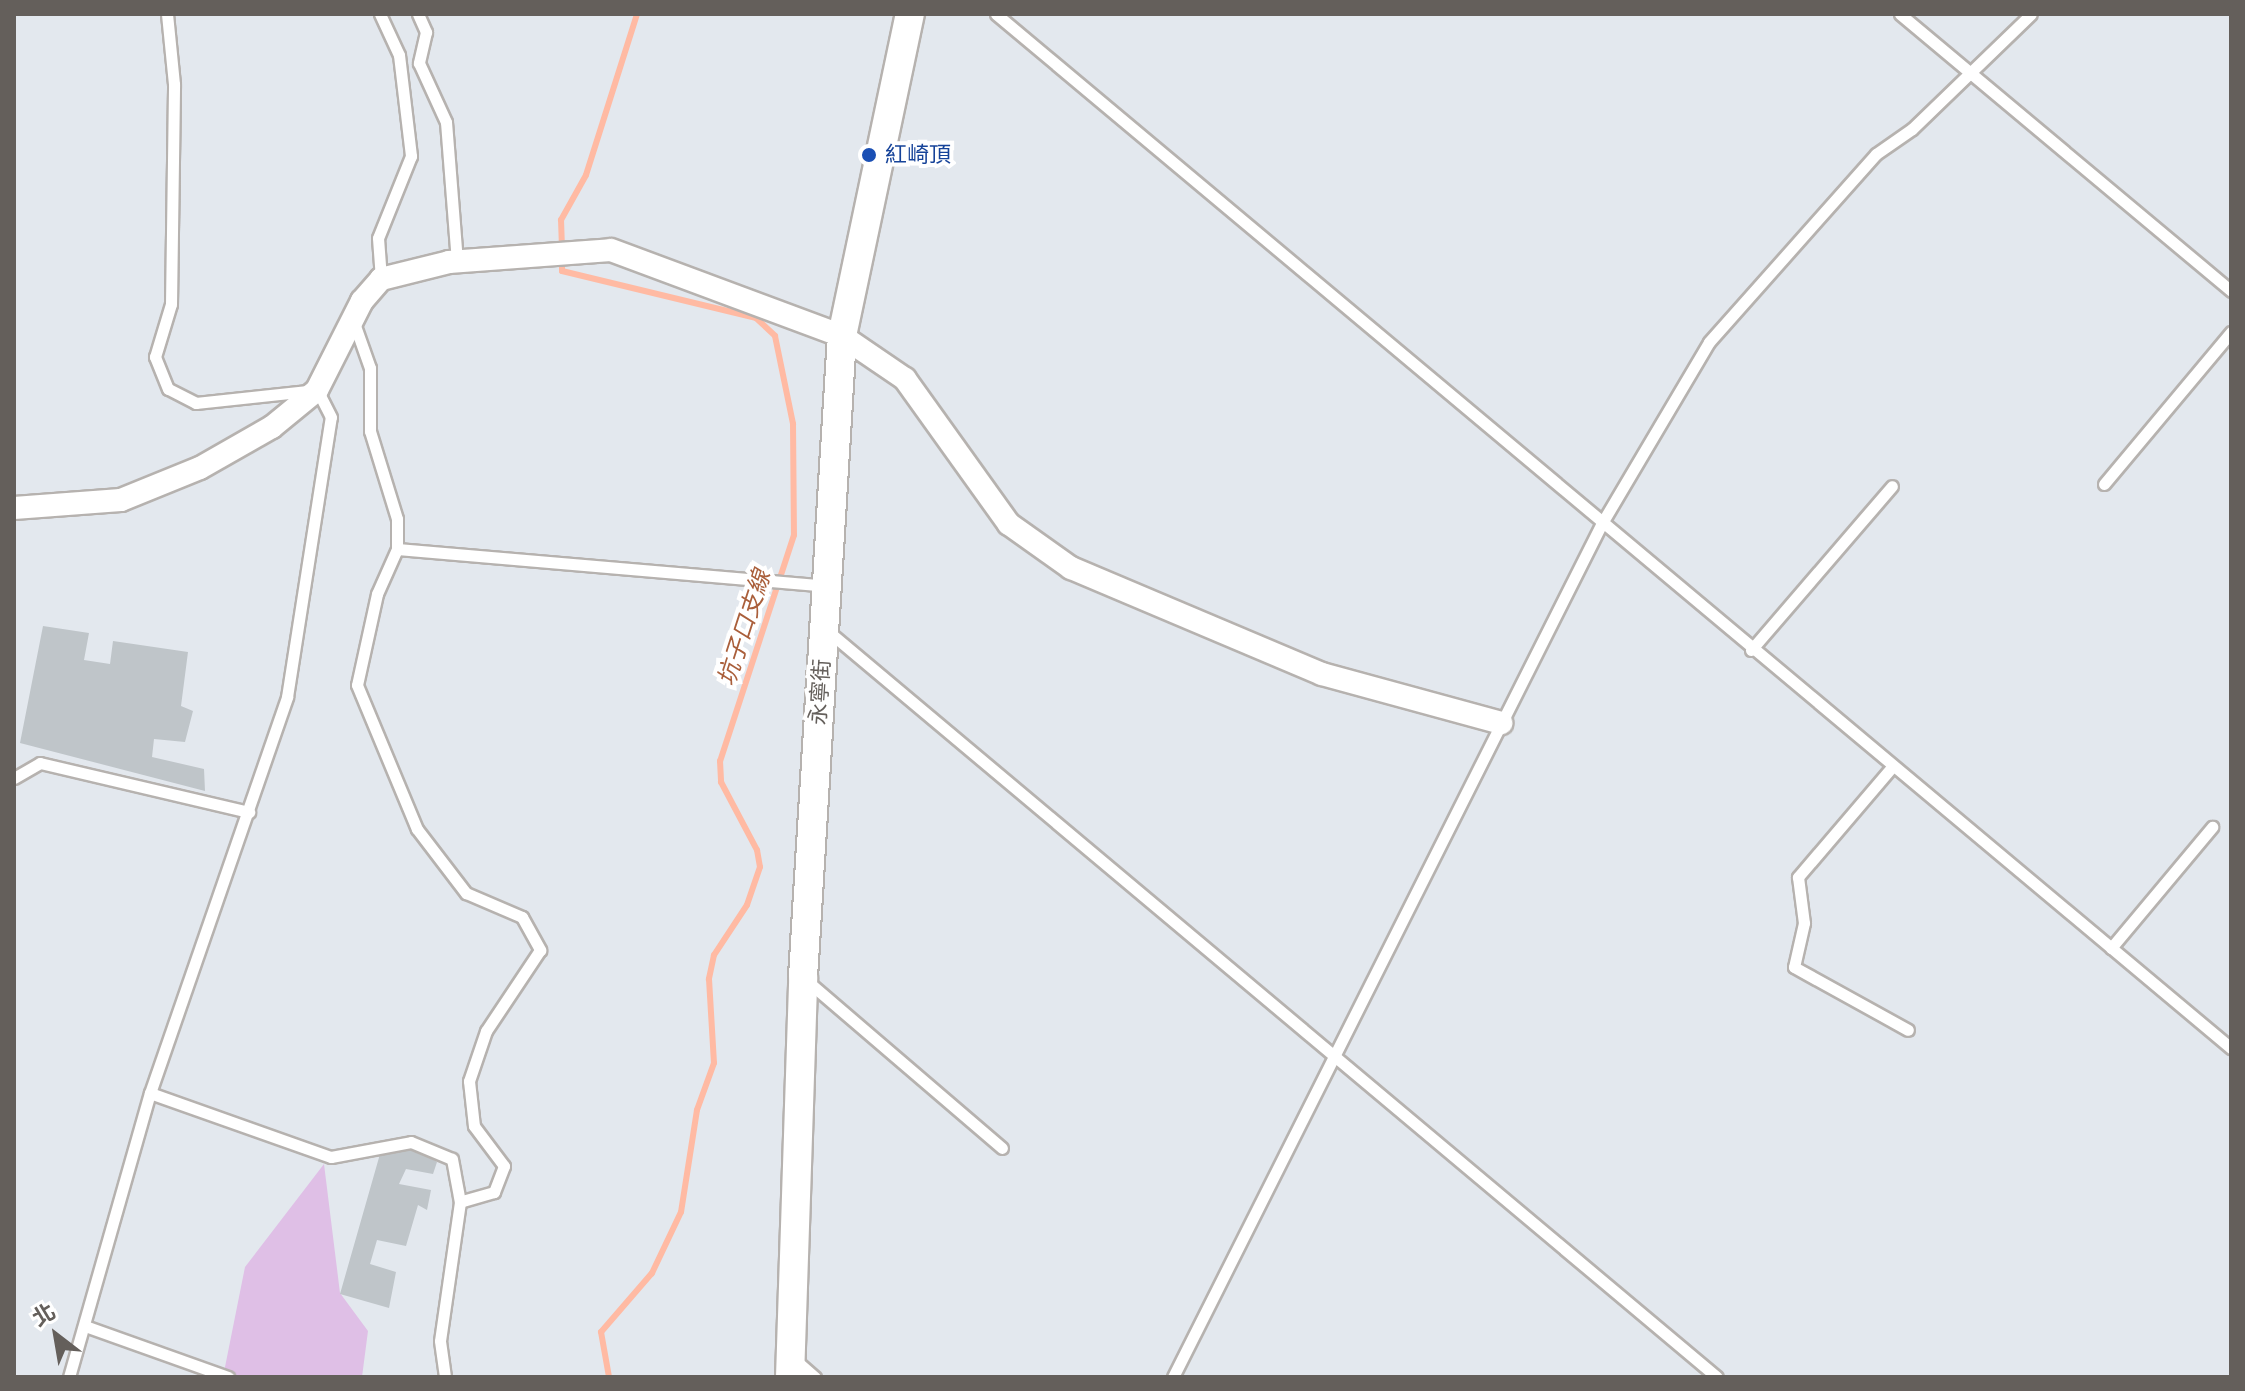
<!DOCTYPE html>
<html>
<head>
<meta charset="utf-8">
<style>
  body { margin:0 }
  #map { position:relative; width:2245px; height:1391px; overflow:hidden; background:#e3e8ee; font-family:Raleway,"Noto Sans TC",sans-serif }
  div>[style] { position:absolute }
  .green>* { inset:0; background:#dfbfe6 }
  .stream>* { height:6px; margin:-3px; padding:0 3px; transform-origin:3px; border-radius:3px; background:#ffbaa3 }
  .building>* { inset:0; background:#bfc5c9 }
  .roads { filter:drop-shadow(2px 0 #b6b2af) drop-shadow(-2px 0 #b6b2af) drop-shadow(0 2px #b6b2af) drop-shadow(0 -2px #b6b2af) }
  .service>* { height:11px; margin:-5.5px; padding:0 5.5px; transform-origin:5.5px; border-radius:5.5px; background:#fff }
  .minor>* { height:22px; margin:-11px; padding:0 11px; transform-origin:11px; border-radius:11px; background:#fff }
  .tertiary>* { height:28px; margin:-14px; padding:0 14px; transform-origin:14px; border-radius:14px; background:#fff }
  .dots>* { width:22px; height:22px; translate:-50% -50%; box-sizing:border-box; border:4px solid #fff; border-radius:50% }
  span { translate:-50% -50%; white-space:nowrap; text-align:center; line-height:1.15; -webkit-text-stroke:8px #fff; paint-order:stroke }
  .transit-label { font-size:22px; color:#164399 }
  .left { translate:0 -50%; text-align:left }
  .street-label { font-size:22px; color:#645f5b }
  .water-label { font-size:24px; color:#aa5f3b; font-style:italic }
  .frame { position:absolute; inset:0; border:16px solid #645f5b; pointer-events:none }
  .north { position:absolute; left:16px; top:1295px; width:80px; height:80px; -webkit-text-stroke:6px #fff; paint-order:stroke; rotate:329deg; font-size:22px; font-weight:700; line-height:32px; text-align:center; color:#645f5b }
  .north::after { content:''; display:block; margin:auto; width:28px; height:36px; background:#645f5b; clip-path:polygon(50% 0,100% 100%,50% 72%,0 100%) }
</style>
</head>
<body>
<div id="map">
  <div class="green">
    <i style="clip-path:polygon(324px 1164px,340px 1293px,368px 1331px,362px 1377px,223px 1377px,245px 1267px)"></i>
  </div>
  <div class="stream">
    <i style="left:562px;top:248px;width:28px;rotate:-92deg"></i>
    <i style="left:561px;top:220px;width:51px;rotate:-60.9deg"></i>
    <i style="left:586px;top:175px;width:169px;rotate:-72.4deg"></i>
    <i style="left:562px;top:259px;width:12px;rotate:90deg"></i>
    <i style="left:562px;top:271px;width:200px;rotate:13.6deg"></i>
    <i style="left:756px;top:318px;width:26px;rotate:43deg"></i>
    <i style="left:775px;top:336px;width:90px;rotate:78.4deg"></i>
    <i style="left:793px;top:424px;width:111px;rotate:89.5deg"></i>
    <i style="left:794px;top:535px;width:238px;rotate:108.1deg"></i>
    <i style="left:720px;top:761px;width:21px;rotate:87deg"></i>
    <i style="left:721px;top:782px;width:77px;rotate:62.1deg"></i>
    <i style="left:757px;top:850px;width:17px;rotate:80deg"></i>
    <i style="left:760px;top:867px;width:40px;rotate:108.9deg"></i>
    <i style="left:747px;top:905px;width:60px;rotate:123.4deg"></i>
    <i style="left:714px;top:955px;width:25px;rotate:102deg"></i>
    <i style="left:709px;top:979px;width:84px;rotate:86.6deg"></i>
    <i style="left:714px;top:1063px;width:50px;rotate:109.9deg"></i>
    <i style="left:697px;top:1110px;width:103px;rotate:98.9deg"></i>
    <i style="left:681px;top:1212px;width:68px;rotate:115.4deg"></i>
    <i style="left:652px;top:1273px;width:78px;rotate:130.8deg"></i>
    <i style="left:601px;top:1332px;width:46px;rotate:79.9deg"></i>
  </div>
  <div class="building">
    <i style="clip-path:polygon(43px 626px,89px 633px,84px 660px,110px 664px,113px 641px,188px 652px,181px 706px,193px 711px,185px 742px,154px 739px,152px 757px,204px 769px,205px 791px,20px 743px)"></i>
    <i style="clip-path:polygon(404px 1143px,437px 1162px,433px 1174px,406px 1169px,399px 1184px,431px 1190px,427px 1210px,418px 1205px,406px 1246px,377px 1240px,370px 1264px,396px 1272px,389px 1308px,340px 1294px,382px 1147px)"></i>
  </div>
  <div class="roads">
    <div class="service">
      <i style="left:380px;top:14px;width:45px;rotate:65.1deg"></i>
      <i style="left:399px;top:55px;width:102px;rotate:83.2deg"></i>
      <i style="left:411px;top:156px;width:88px;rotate:111.9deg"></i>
      <i style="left:378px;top:238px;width:41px;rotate:85.8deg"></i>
      <i style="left:418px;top:14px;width:20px;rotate:66deg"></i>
      <i style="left:426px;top:32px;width:32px;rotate:103deg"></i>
      <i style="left:419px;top:63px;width:65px;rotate:65.4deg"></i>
      <i style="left:446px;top:122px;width:139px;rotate:85.5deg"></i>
      <i style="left:996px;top:14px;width:1611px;rotate:39.94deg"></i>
      <i style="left:1900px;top:14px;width:432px;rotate:39.9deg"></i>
      <i style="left:353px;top:320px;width:51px;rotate:70.5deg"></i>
      <i style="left:370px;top:368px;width:63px;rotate:90deg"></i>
      <i style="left:370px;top:431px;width:92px;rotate:72.9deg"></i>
      <i style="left:397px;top:519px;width:30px;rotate:90deg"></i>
      <i style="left:397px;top:549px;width:49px;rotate:114deg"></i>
      <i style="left:377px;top:594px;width:93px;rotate:102.4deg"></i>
      <i style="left:357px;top:685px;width:156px;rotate:67.4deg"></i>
      <i style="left:417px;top:829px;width:81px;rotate:52.6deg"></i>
      <i style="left:466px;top:893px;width:61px;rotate:23.2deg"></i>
      <i style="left:522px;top:917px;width:38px;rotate:61deg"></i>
      <i style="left:540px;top:950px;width:97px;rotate:123.7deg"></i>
      <i style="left:486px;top:1031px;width:53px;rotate:108.8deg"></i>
      <i style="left:469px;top:1081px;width:45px;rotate:83.7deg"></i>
      <i style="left:474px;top:1126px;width:50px;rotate:53.1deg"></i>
      <i style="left:504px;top:1166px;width:28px;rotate:111deg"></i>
      <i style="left:494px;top:1192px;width:35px;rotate:164deg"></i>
      <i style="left:460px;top:1202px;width:140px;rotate:98.2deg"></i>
      <i style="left:440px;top:1341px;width:36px;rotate:82deg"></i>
      <i style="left:2104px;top:484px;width:198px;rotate:-50.1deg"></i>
      <i style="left:397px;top:549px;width:431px;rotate:4.9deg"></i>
      <i style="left:829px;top:632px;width:1159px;rotate:40deg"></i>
      <i style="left:1751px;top:650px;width:216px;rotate:-49.3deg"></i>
      <i style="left:1892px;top:767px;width:145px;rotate:130.5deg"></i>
      <i style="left:1798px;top:877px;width:46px;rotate:82.6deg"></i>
      <i style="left:1804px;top:923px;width:45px;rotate:102.8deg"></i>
      <i style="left:1794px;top:967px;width:130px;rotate:28.9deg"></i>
      <i style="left:14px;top:778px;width:30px;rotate:-30deg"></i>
      <i style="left:40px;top:763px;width:215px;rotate:13.2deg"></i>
      <i style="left:2111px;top:948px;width:158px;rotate:-50.1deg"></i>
      <i style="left:806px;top:980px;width:258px;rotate:40.6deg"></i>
      <i style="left:150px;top:1093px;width:192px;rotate:19.5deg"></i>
      <i style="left:331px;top:1157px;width:81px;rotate:-10.6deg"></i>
      <i style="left:411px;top:1142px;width:44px;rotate:22.5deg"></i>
      <i style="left:452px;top:1159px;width:44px;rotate:79.5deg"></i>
      <i style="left:85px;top:1326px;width:152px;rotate:19.6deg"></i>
      <i style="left:794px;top:1359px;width:28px;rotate:41deg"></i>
      <i style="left:69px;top:1377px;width:295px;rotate:-74.1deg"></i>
      <i style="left:150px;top:1093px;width:419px;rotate:-70.9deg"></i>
      <i style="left:287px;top:697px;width:283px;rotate:-81.1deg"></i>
      <i style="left:331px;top:417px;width:30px;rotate:-117deg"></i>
      <i style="left:317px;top:390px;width:122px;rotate:173.9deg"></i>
      <i style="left:196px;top:403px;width:31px;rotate:-153deg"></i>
      <i style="left:168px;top:389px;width:35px;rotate:-112deg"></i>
      <i style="left:155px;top:357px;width:55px;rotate:-73.2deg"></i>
      <i style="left:171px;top:304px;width:220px;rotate:-89.2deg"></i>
      <i style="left:174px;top:84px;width:70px;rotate:-95.7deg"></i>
      <i style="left:1173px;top:1377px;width:956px;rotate:-63.33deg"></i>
      <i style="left:1602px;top:523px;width:210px;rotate:-59.4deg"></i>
      <i style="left:1709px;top:342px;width:251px;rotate:-48.4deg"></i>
      <i style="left:1876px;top:154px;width:44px;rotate:-34.8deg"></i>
      <i style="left:1912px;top:129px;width:165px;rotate:-44deg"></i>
    </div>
    <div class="minor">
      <i style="left:14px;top:508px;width:107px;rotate:-4.3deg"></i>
      <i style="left:121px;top:500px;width:85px;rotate:-22.1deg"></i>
      <i style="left:200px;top:468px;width:83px;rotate:-29.7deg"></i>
      <i style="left:272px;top:427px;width:58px;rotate:-39.4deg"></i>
      <i style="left:317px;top:390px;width:100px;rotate:-63.2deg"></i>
      <i style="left:362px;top:301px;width:29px;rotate:-49deg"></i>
      <i style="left:381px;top:279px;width:70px;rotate:-14deg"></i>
      <i style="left:449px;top:262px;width:162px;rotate:-4.2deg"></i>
      <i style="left:611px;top:250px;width:246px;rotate:20.4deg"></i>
      <i style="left:842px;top:336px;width:76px;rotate:34.3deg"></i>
      <i style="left:905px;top:379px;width:178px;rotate:54.4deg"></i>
      <i style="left:1009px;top:524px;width:76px;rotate:35.4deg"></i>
      <i style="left:1071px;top:568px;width:272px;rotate:22.9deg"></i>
      <i style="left:1322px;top:674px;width:186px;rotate:15.3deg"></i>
    </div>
    <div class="tertiary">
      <i style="left:790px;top:1377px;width:400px;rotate:-88.1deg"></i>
      <i style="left:803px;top:977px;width:642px;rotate:-86.52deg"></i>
      <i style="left:842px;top:336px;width:329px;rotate:-78.1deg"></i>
    </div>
  </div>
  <div class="dots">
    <i style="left:869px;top:155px;background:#1a4fb4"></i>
  </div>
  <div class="transit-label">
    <span class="left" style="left:885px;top:155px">紅崎頂</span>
  </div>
  <div class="street-label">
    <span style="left:820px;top:692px;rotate:-86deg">永寧街</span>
  </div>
  <div class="water-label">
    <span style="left:744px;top:628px;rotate:-72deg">坑子口支線</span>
  </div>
  <div class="frame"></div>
  <div class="north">北</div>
</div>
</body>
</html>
